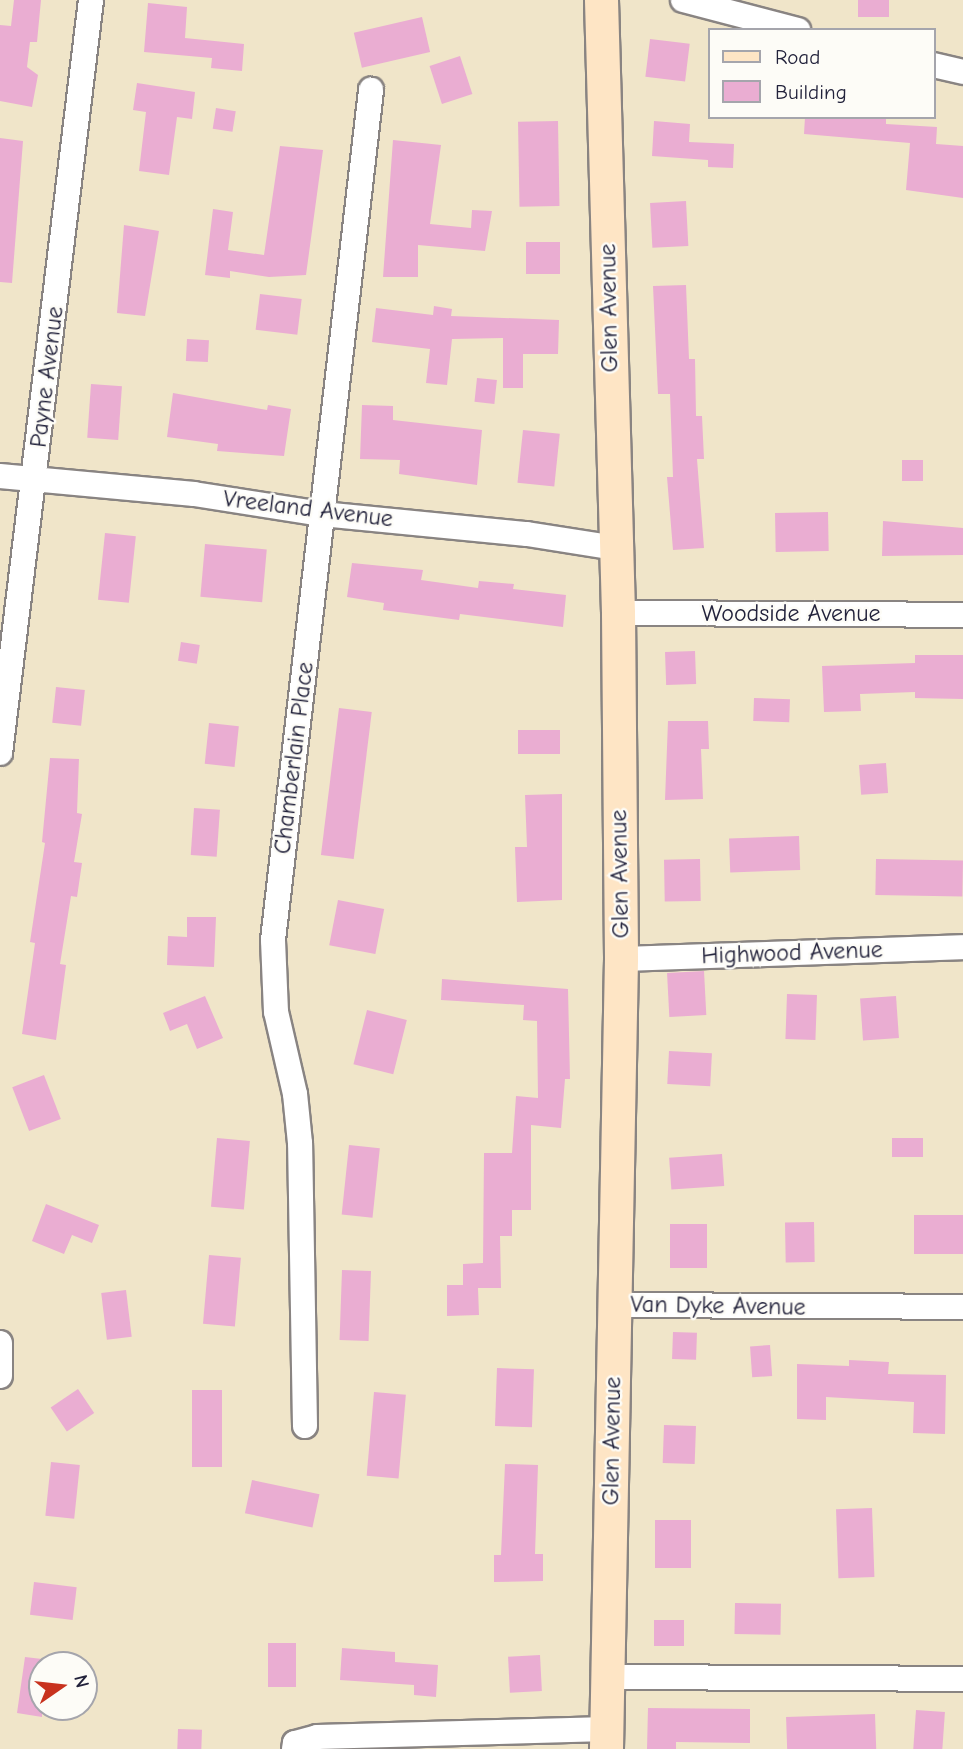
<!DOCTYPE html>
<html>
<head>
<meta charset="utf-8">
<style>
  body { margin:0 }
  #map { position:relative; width:963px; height:1749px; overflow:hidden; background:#f0e5c9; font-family:"Comic Neue",sans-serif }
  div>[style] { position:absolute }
  .building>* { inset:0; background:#eaadd2; transform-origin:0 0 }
  .roads { filter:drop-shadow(2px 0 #898482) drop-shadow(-2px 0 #898482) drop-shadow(0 2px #898482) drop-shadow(0 -2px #898482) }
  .street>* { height:24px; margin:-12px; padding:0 12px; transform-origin:12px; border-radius:12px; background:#fff }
  .secondary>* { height:33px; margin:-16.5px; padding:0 16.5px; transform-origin:16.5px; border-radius:16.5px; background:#fee5c5 }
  span { translate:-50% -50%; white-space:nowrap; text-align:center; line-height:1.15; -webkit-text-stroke:5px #fdfcf7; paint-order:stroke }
  .street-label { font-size:24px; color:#22223b }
  .legend { position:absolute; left:708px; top:28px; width:228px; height:91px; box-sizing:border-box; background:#fdfcf7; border:2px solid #a5a5ac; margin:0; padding:9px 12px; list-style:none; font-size:21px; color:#22223b }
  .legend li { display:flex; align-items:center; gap:14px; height:35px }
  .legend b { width:35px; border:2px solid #a5a5ac }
  .north { position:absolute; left:28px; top:1651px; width:70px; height:70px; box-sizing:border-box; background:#fdfcf7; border:2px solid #a5a5ac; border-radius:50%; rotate:76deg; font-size:19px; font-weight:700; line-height:28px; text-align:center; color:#22223b }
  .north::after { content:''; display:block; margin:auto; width:24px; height:32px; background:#c8321e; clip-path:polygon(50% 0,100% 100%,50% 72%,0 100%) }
</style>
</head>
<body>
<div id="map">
  <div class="building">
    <i style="clip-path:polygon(14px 0,41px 0,37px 42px,30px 42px,27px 67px,38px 75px,32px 107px,0 101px,0 25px,11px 26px)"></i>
    <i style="left:858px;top:0;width:31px;height:17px"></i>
    <i style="clip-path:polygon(148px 3px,187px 7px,185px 38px,244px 44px,242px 71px,211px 68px,212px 58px,144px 52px)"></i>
    <i style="left:422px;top:17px;width:36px;height:70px;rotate:77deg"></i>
    <i style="left:650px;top:39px;width:40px;height:38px;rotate:7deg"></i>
    <i style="left:460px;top:56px;width:40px;height:32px;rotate:72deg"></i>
    <i style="clip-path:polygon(137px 83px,195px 92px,192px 119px,177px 117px,169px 175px,139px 171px,146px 112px,133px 110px)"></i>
    <i style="left:216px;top:108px;width:20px;height:21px;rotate:9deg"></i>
    <i style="clip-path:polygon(805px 117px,886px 117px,886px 124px,937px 127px,936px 144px,963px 146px,963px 198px,906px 190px,910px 143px,804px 134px)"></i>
    <i style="left:558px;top:121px;width:85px;height:40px;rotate:89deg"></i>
    <i style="clip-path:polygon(654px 121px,690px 124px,689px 142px,734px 144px,733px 168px,708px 167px,708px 160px,652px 156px)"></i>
    <i style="clip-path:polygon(0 138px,23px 141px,12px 283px,0 282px)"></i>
    <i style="clip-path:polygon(393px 140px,441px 145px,430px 224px,471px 228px,472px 210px,492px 211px,485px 251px,418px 245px,418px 277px,383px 277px)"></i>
    <i style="clip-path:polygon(280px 146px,323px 150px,306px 275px,269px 277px,230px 271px,230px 278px,205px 275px,213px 209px,233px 212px,228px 250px,264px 255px)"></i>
    <i style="left:686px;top:201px;width:45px;height:36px;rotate:87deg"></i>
    <i style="clip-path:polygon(124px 225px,159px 231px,145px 316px,117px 313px)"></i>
    <i style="left:526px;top:242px;width:34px;height:32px"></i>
    <i style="clip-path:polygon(686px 285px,689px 359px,695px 359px,696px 416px,702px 416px,704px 459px,697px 459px,704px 548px,673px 550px,667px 477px,673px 477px,670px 394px,658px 394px,653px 286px)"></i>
    <i style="left:260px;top:294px;width:42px;height:36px;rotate:7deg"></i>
    <i style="clip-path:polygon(434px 306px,452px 309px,451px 316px,559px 320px,558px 354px,523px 354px,523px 388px,503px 388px,503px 338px,452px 339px,447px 385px,426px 383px,430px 349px,372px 342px,376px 308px,433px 315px)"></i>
    <i style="left:187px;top:339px;width:22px;height:22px;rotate:3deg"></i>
    <i style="left:477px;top:378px;width:20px;height:24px;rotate:6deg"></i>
    <i style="left:91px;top:384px;width:31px;height:54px;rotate:4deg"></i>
    <i style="clip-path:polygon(173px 393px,267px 410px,268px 405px,291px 409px,284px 456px,217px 451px,218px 444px,167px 437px)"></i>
    <i style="clip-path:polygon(362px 405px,393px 406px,393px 420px,482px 430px,477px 485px,399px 474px,400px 460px,360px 459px)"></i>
    <i style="left:523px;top:430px;width:37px;height:53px;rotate:6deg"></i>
    <i style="left:902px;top:460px;width:21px;height:21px"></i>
    <i style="left:828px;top:512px;width:39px;height:53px;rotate:89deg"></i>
    <i style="clip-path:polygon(883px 521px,963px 528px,963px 555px,882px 556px)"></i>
    <i style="left:105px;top:533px;width:31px;height:67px;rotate:6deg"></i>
    <i style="left:205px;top:544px;width:62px;height:53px;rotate:5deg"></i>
    <i style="clip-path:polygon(352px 563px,423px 570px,421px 580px,478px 588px,479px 581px,514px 584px,513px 589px,566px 595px,563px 627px,460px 614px,459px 620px,383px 610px,384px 603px,347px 597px)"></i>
    <i style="left:181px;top:642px;width:19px;height:19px;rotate:9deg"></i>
    <i style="left:695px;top:651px;width:33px;height:30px;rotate:88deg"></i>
    <i style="clip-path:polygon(915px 655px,963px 655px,963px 699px,915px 698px,915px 692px,860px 694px,861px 711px,824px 712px,822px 666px,915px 663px)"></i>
    <i style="left:56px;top:687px;width:29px;height:36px;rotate:6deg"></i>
    <i style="left:754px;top:698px;width:36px;height:23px;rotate:2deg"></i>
    <i style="left:339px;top:708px;width:33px;height:148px;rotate:7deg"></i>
    <i style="clip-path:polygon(668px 721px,708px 721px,709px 749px,701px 749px,703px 799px,665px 800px)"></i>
    <i style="left:209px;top:723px;width:30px;height:41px;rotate:6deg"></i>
    <i style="left:518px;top:730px;width:42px;height:24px"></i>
    <i style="clip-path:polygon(50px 758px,79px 759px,77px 813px,82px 814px,74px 862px,82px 863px,77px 897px,71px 896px,60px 964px,66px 965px,56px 1040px,22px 1034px,35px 943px,30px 942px,45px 843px,42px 842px)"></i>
    <i style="left:886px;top:763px;width:30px;height:27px;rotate:86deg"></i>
    <i style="clip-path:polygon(562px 794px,562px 900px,517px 902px,515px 847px,527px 847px,525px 795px)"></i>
    <i style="left:194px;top:808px;width:26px;height:47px;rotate:4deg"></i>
    <i style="left:799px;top:836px;width:34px;height:70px;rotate:88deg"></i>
    <i style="left:700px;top:859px;width:42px;height:36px;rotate:89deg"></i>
    <i style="left:876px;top:859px;width:87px;height:36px;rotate:1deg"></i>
    <i style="left:338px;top:900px;width:47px;height:46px;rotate:11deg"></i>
    <i style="clip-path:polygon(187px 917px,216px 917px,214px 967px,167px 965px,168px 936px,187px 937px)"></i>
    <i style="left:704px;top:971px;width:44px;height:37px;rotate:87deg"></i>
    <i style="clip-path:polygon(442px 979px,568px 989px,570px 1079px,565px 1079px,561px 1128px,531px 1125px,531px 1210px,512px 1210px,512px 1236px,500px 1236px,501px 1288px,478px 1288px,479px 1315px,447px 1316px,447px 1285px,463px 1285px,463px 1264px,483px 1263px,484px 1153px,512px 1153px,516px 1096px,538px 1098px,537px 1021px,523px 1020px,524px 1005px,441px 1000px)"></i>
    <i style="left:787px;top:994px;width:30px;height:45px;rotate:2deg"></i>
    <i style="clip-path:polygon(205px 996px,223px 1038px,197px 1049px,187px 1024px,170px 1031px,163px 1013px)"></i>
    <i style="left:896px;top:996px;width:42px;height:36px;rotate:86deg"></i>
    <i style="left:367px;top:1010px;width:41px;height:56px;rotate:14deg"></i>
    <i style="left:669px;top:1051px;width:43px;height:33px;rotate:3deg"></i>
    <i style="left:44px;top:1075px;width:47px;height:34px;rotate:69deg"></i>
    <i style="left:217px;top:1138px;width:33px;height:69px;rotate:5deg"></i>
    <i style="left:892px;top:1138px;width:31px;height:19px"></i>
    <i style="left:349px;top:1145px;width:31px;height:70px;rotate:6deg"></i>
    <i style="left:722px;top:1154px;width:32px;height:53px;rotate:86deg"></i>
    <i style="clip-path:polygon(46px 1204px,99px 1225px,92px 1243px,72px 1235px,64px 1254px,32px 1241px)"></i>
    <i style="left:963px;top:1215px;width:39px;height:49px;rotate:90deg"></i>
    <i style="left:814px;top:1222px;width:40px;height:29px;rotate:89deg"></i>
    <i style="left:670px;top:1224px;width:37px;height:44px"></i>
    <i style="left:209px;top:1255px;width:32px;height:69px;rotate:5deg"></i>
    <i style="left:342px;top:1270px;width:29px;height:70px;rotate:2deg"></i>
    <i style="left:126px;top:1290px;width:47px;height:25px;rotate:83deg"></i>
    <i style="left:673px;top:1332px;width:24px;height:27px;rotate:2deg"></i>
    <i style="left:770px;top:1345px;width:31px;height:20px;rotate:86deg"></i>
    <i style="clip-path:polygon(849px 1360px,889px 1362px,888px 1374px,946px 1375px,945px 1434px,913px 1433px,914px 1402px,826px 1397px,826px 1420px,797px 1419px,797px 1364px,849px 1366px)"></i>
    <i style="left:497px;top:1368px;width:37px;height:58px;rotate:2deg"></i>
    <i style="left:78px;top:1389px;width:29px;height:33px;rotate:56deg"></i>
    <i style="left:192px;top:1390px;width:30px;height:77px"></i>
    <i style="left:374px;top:1392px;width:32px;height:84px;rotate:5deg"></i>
    <i style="left:664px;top:1425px;width:32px;height:38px;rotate:2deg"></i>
    <i style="left:51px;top:1462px;width:29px;height:54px;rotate:6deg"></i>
    <i style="clip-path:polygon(505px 1464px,538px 1465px,535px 1554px,543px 1554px,543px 1581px,494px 1582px,494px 1555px,501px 1555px)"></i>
    <i style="left:252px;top:1480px;width:69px;height:34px;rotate:12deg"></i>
    <i style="left:872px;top:1508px;width:69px;height:36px;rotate:88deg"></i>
    <i style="left:655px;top:1520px;width:36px;height:48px"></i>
    <i style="left:34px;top:1582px;width:43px;height:33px;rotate:7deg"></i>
    <i style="left:735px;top:1603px;width:46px;height:31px;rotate:1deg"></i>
    <i style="left:654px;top:1620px;width:30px;height:26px"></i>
    <i style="left:268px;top:1643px;width:28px;height:44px"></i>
    <i style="clip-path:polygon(342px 1648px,395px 1652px,395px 1662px,438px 1665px,436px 1697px,414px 1695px,414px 1685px,340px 1680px)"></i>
    <i style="left:540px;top:1655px;width:36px;height:32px;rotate:87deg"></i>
    <i style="clip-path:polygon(25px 1657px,42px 1659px,42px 1717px,17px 1713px)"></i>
    <i style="clip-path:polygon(648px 1708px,750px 1709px,750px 1743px,676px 1742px,676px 1749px,647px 1749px)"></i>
    <i style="left:916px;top:1710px;width:29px;height:39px;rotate:4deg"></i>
    <i style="left:875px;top:1714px;width:35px;height:89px;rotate:88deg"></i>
    <i style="left:178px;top:1729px;width:24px;height:20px;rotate:2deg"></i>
  </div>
  <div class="roads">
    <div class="street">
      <i style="left:683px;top:0;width:119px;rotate:14.6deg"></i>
      <i style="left:933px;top:65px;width:31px;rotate:13deg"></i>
      <i style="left:0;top:476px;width:195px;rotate:5.3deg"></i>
      <i style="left:194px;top:494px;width:130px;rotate:8.9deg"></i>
      <i style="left:322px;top:514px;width:206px;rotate:5.6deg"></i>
      <i style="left:527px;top:534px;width:89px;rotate:9deg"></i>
      <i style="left:618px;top:613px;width:345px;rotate:0.3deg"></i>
      <i style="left:0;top:753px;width:758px;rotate:-83.11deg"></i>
      <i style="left:621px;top:959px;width:342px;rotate:-2deg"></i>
      <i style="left:614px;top:1305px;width:349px;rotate:0.3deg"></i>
      <i style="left:0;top:1343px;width:33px;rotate:90deg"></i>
      <i style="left:305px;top:1426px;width:283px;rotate:-91deg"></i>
      <i style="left:300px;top:1143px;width:49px;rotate:-95.8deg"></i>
      <i style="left:295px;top:1094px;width:84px;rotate:-103deg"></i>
      <i style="left:276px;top:1012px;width:72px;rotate:-92.4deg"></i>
      <i style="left:273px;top:940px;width:856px;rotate:-83.42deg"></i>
      <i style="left:610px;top:1677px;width:353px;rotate:0.3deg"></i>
      <i style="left:294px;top:1749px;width:6px;rotate:-81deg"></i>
      <i style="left:295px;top:1743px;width:23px;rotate:-15deg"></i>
      <i style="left:317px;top:1737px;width:290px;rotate:-1.6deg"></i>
    </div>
    <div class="secondary">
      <i style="left:601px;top:0;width:613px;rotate:88.41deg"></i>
      <i style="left:618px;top:613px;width:346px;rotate:89.5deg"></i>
      <i style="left:621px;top:959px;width:790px;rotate:91.09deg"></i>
    </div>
  </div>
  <div class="street-label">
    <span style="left:609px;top:308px;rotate:-91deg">Glen Avenue</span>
    <span style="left:47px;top:377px;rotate:-83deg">Payne Avenue</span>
    <span style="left:308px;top:509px;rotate:7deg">Vreeland Avenue</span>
    <span style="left:791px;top:614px">Woodside Avenue</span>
    <span style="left:294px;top:758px;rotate:-83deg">Chamberlain Place</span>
    <span style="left:620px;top:874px;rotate:-91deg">Glen Avenue</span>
    <span style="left:792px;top:953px;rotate:-2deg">Highwood Avenue</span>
    <span style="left:718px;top:1306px;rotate:1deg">Van Dyke Avenue</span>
    <span style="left:612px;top:1441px;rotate:-89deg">Glen Avenue</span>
  </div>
  <ul class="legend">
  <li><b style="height:9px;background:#fee5c5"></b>Road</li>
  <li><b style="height:19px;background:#eaadd2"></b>Building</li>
  </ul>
  <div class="north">N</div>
</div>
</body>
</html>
